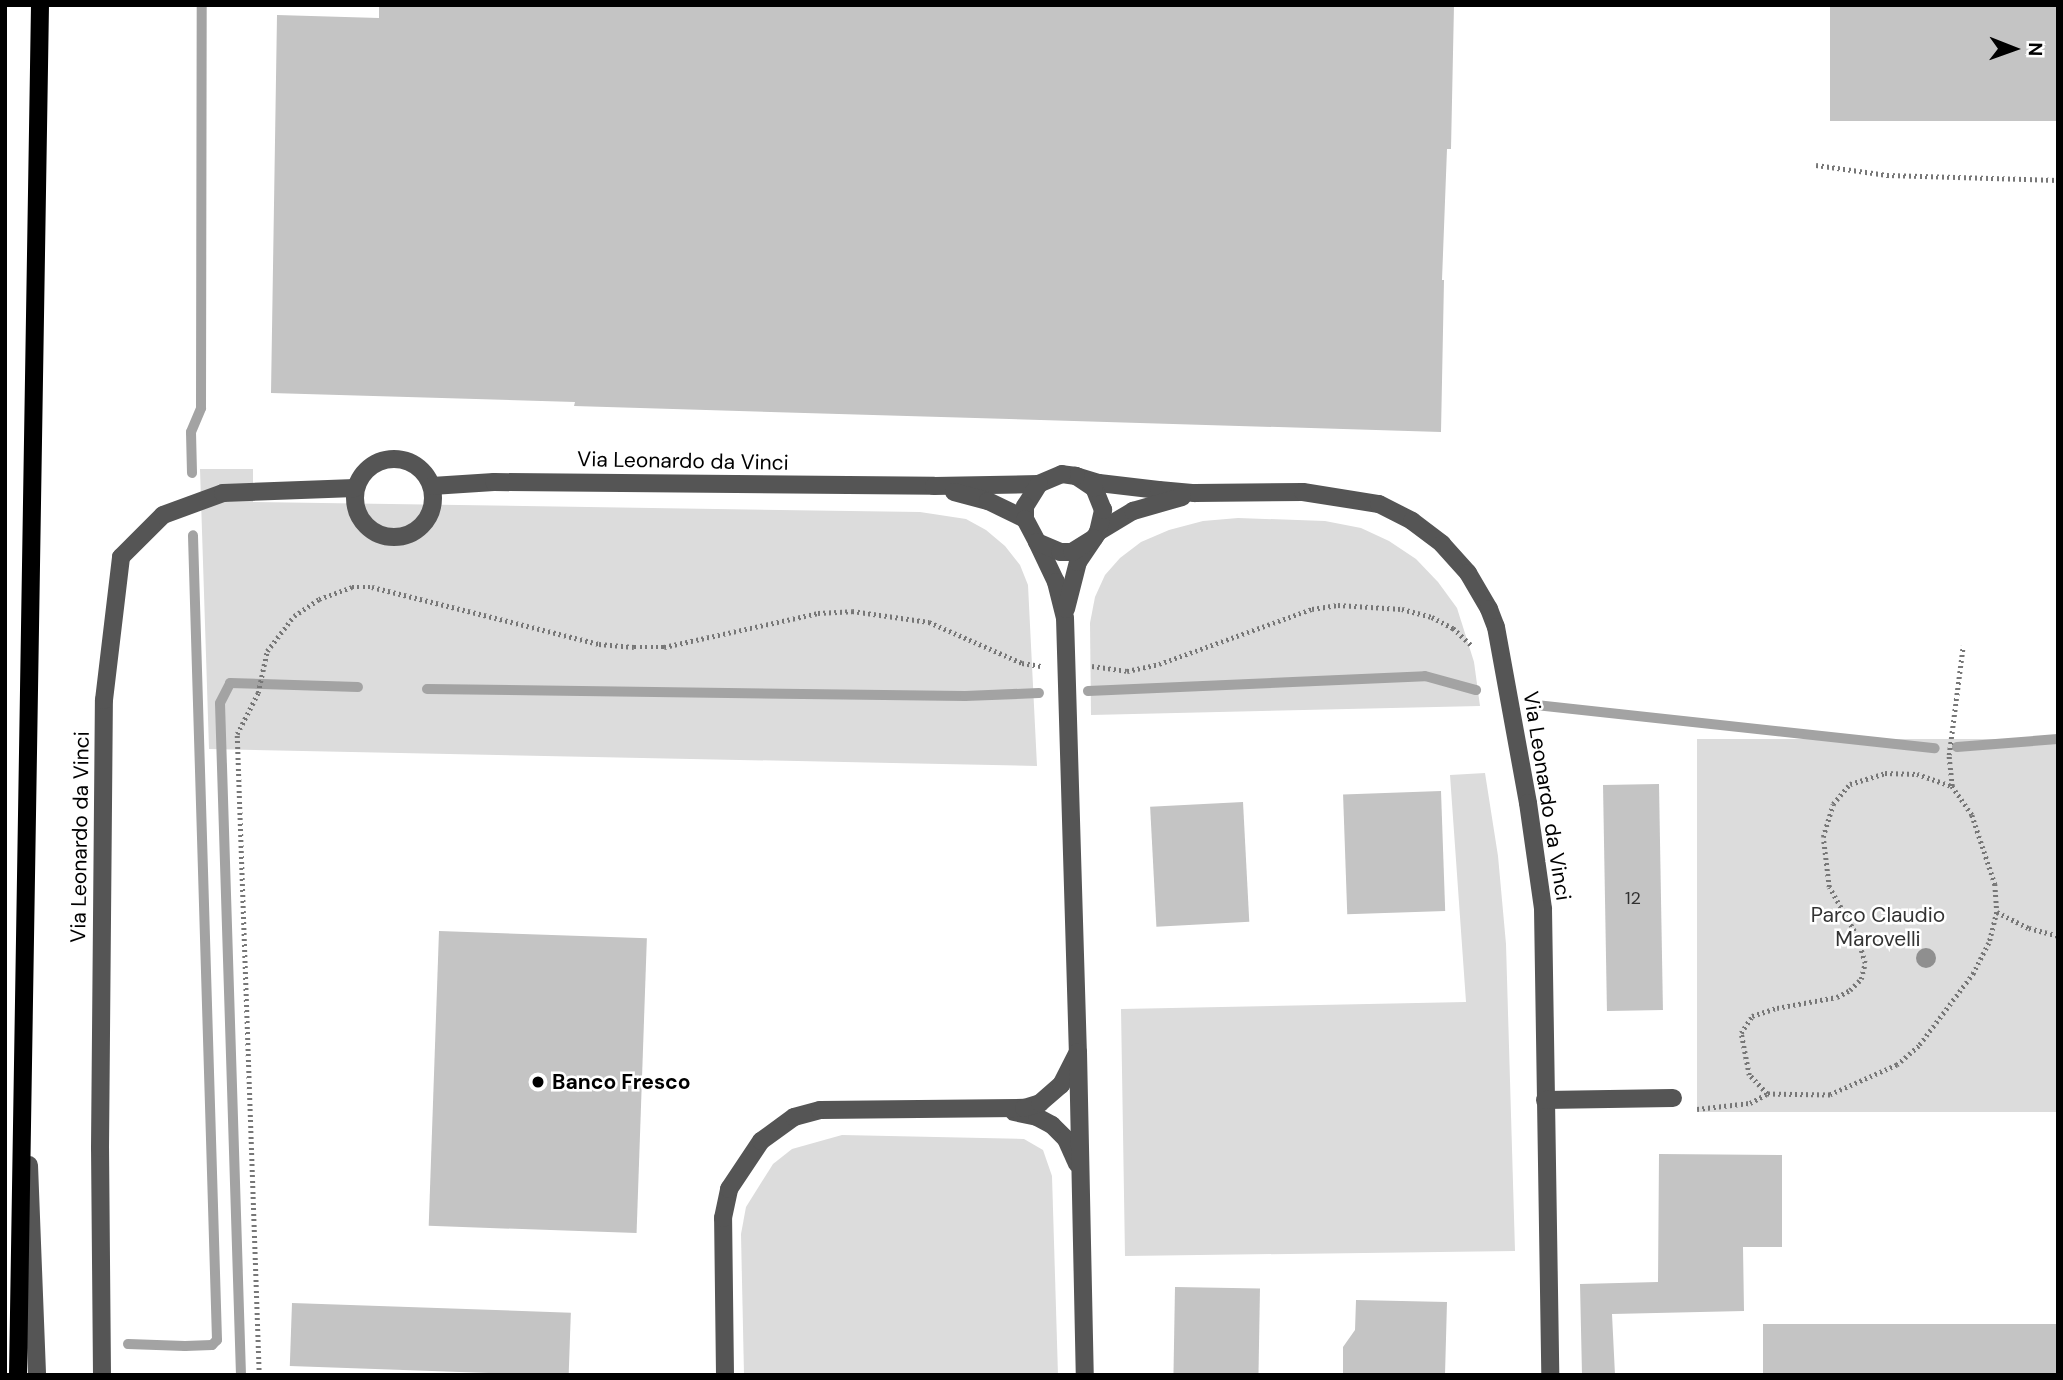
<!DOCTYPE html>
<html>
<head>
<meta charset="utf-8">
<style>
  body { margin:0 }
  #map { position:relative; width:2063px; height:1380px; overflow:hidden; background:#fff; font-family:"DM Sans",sans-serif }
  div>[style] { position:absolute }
  .green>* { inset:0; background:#dcdcdc; transform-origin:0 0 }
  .stream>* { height:10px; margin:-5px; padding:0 5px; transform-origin:5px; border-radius:5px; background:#a3a3a3 }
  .building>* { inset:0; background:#c4c4c4; transform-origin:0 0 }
  .path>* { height:4.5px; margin-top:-2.25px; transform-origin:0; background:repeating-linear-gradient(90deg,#777 0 2px,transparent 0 5.5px) }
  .minor>* { height:18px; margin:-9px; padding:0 9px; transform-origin:9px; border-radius:9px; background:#555 }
  .minor>.ring { margin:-9px; padding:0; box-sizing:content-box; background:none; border:18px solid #555; border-radius:50% }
  .major>* { height:18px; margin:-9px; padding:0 9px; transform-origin:9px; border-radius:9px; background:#000 }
  .trees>* { width:20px; height:20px; margin:-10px; border-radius:50%; background:#8f8f8f }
  .dots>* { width:19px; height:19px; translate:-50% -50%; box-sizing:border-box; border:4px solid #fff; border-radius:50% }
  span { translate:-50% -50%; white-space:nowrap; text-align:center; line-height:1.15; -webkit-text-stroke:5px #fff; paint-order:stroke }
  .number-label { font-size:18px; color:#313131 }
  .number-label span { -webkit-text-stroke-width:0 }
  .street-label { font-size:21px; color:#000 }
  .park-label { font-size:21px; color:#333 }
  .poi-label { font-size:21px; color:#000; font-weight:700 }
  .left { translate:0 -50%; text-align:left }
  .frame { position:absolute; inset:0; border:7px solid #000; pointer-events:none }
  .north { position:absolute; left:1979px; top:14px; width:70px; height:70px; -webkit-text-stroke:5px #fff; paint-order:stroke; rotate:91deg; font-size:19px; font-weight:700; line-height:28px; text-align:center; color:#000 }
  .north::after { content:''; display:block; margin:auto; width:24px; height:32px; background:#000; clip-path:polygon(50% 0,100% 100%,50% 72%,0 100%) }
</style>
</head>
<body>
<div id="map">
  <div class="green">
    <i style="clip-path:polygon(200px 469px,253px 469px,253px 502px,920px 512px,966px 519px,986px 530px,1005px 546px,1020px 565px,1028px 585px,1037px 766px,209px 749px)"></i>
    <i style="clip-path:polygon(1238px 518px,1325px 521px,1361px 528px,1389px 541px,1416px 559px,1438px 582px,1457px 608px,1474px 662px,1480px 706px,1091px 715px,1090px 623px,1095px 597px,1105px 575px,1120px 558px,1141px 542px,1169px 530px,1203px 521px)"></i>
    <i style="left:2058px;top:739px;width:373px;height:361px;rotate:90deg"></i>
    <i style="clip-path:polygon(1485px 773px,1498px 856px,1506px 944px,1515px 1251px,1125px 1256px,1121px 1009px,1466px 1002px,1450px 775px)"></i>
    <i style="clip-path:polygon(842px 1135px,1024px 1139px,1043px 1150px,1052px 1176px,1058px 1375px,744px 1375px,741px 1234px,746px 1207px,773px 1164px,792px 1149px)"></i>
  </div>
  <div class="stream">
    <i style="left:192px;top:473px;width:41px;rotate:-91.4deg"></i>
    <i style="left:191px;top:432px;width:26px;rotate:-67deg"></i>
    <i style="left:201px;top:408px;width:403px;rotate:-89.9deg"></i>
    <i style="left:427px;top:689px;width:538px;rotate:0.75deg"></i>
    <i style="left:965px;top:696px;width:74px;rotate:-2.3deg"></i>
    <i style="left:1088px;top:691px;width:337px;rotate:-2.5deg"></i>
    <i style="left:1425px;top:676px;width:53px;rotate:15.4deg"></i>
    <i style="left:1536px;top:705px;width:401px;rotate:6.2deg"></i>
    <i style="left:1957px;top:747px;width:101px;rotate:-4.5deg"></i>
    <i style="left:128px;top:1344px;width:57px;rotate:2deg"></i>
    <i style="left:185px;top:1346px;width:27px;rotate:-2deg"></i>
    <i style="left:212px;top:1345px;width:7px;rotate:-45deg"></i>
    <i style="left:217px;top:1340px;width:805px;rotate:-91.71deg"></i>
    <i style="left:241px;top:1375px;width:672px;rotate:-91.79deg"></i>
    <i style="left:220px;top:703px;width:22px;rotate:-63deg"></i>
    <i style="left:230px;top:683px;width:128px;rotate:1.8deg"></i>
  </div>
  <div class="building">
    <i style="clip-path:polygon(379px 5px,1454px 5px,1451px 149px,1447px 149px,1442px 280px,1444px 280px,1441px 432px,574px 406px,575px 402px,271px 393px,277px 15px,379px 18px)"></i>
    <i style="left:1830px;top:5px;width:228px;height:116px"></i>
    <i style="left:1659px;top:784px;width:226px;height:56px;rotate:89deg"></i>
    <i style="left:1441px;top:791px;width:120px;height:98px;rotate:88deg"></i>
    <i style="left:1243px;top:802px;width:120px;height:93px;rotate:87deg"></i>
    <i style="left:439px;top:931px;width:208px;height:295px;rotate:2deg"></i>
    <i style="clip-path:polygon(1659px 1154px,1782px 1155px,1782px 1247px,1743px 1247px,1744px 1311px,1612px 1314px,1615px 1375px,1582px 1375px,1580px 1284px,1658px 1282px)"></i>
    <i style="left:1175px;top:1287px;width:85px;height:88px;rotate:1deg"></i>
    <i style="clip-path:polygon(1356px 1300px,1447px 1302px,1445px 1375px,1343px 1375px,1343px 1347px,1355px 1330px)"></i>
    <i style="left:292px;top:1303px;width:279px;height:63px;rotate:2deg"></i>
    <i style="left:2058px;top:1324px;width:51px;height:295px;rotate:90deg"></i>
  </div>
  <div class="path">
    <i style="left:1816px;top:165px;width:72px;rotate:8deg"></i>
    <i style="left:1887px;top:175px;width:171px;rotate:1.7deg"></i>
    <i style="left:1092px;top:666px;width:35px;rotate:8deg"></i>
    <i style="left:1127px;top:671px;width:33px;rotate:-12deg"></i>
    <i style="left:1159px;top:664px;width:163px;rotate:-19.8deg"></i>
    <i style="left:1312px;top:609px;width:26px;rotate:-9deg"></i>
    <i style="left:1338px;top:605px;width:64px;rotate:3.6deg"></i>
    <i style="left:1402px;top:609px;width:31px;rotate:15deg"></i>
    <i style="left:1432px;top:617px;width:24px;rotate:28deg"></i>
    <i style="left:1453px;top:628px;width:25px;rotate:43deg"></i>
    <i style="left:1885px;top:773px;width:32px;rotate:2deg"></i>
    <i style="left:1917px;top:774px;width:37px;rotate:19deg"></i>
    <i style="left:1952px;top:786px;width:35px;rotate:55deg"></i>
    <i style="left:1972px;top:815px;width:73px;rotate:71.6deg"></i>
    <i style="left:1995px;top:884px;width:28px;rotate:86deg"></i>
    <i style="left:1997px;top:912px;width:32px;rotate:104deg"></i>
    <i style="left:1989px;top:943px;width:34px;rotate:117deg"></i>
    <i style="left:1974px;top:973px;width:91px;rotate:127deg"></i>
    <i style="left:1919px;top:1046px;width:29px;rotate:139deg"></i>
    <i style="left:1897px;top:1065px;width:73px;rotate:155.9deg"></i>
    <i style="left:1830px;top:1095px;width:63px;rotate:-179.1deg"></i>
    <i style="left:1767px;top:1094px;width:26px;rotate:-133deg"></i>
    <i style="left:1749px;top:1075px;width:43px;rotate:-100.8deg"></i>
    <i style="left:1741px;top:1033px;width:20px;rotate:-57deg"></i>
    <i style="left:1752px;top:1016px;width:26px;rotate:-18deg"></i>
    <i style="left:1777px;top:1008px;width:61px;rotate:-10.4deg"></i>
    <i style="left:1837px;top:997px;width:15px;rotate:-28deg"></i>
    <i style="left:1850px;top:990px;width:16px;rotate:-45deg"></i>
    <i style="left:1861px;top:979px;width:16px;rotate:-76deg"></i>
    <i style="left:1865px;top:963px;width:28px;rotate:-107deg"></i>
    <i style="left:1857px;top:936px;width:56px;rotate:-119.7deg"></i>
    <i style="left:1829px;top:887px;width:50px;rotate:-96.8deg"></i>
    <i style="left:1823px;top:837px;width:34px;rotate:-73deg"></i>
    <i style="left:1833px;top:804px;width:26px;rotate:-50deg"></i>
    <i style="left:1850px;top:784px;width:37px;rotate:-17deg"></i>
    <i style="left:1952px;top:786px;width:31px;rotate:-96deg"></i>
    <i style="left:1949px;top:755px;width:110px;rotate:-82.7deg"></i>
    <i style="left:1997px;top:912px;width:36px;rotate:27deg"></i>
    <i style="left:2029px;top:928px;width:30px;rotate:15deg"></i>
    <i style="left:1697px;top:1109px;width:53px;rotate:-6.5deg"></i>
    <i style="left:1750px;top:1103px;width:19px;rotate:-28deg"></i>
    <i style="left:259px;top:1375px;width:641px;rotate:-91.97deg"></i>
    <i style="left:237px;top:734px;width:46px;rotate:-62.9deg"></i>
    <i style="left:258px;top:693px;width:43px;rotate:-77.9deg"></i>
    <i style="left:267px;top:651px;width:44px;rotate:-52.4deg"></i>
    <i style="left:294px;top:616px;width:30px;rotate:-34deg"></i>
    <i style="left:319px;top:599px;width:35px;rotate:-20deg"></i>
    <i style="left:352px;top:587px;width:20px"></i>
    <i style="left:372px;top:587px;width:234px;rotate:14.1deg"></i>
    <i style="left:599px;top:644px;width:35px;rotate:5deg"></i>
    <i style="left:634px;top:647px;width:30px"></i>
    <i style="left:664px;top:647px;width:158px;rotate:-12.4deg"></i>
    <i style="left:818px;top:613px;width:34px;rotate:-3deg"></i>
    <i style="left:852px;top:611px;width:78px;rotate:8.1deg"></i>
    <i style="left:929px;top:622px;width:102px;rotate:23.8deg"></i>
    <i style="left:1022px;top:663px;width:19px;rotate:9deg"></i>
  </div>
  <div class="minor">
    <i class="ring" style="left:355px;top:459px;width:60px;height:60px"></i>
    <i style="left:1076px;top:476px;width:24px;rotate:17deg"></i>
    <i style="left:1099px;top:483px;width:60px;rotate:6.7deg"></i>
    <i style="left:1159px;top:490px;width:36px;rotate:5deg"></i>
    <i style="left:1195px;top:493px;width:108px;rotate:-0.5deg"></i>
    <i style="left:1303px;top:492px;width:77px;rotate:9deg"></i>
    <i style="left:1379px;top:504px;width:37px;rotate:27deg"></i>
    <i style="left:1412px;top:521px;width:38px;rotate:37deg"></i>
    <i style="left:1442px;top:544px;width:39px;rotate:48deg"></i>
    <i style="left:1468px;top:573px;width:42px;rotate:59.7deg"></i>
    <i style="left:1489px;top:609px;width:19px;rotate:69deg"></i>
    <i style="left:1496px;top:627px;width:179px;rotate:79.7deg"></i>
    <i style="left:1528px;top:803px;width:107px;rotate:81.9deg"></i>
    <i style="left:1543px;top:909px;width:466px;rotate:89.1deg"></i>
    <i style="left:432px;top:486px;width:62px;rotate:-3.7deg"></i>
    <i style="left:494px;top:482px;width:440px;rotate:0.5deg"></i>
    <i style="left:934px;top:486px;width:105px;rotate:-1.1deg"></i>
    <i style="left:954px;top:492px;width:35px;rotate:15deg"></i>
    <i style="left:988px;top:501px;width:41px;rotate:25.9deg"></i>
    <i style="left:1098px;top:532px;width:41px;rotate:-31deg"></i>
    <i style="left:1133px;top:511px;width:51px;rotate:-15.9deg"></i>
    <i style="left:1037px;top:542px;width:44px;rotate:64.6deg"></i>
    <i style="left:1056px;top:582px;width:37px;rotate:76deg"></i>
    <i style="left:1065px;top:618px;width:434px;rotate:88.3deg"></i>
    <i style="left:1066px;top:609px;width:49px;rotate:-75.7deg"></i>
    <i style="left:1078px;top:562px;width:36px;rotate:-56deg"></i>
    <i style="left:1098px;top:532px;width:23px;rotate:-77deg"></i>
    <i style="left:1103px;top:510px;width:24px;rotate:-112deg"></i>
    <i style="left:1094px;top:488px;width:22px;rotate:-146deg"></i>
    <i style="left:1076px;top:476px;width:14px;rotate:-172deg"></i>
    <i style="left:1062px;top:474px;width:25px;rotate:157deg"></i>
    <i style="left:1039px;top:484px;width:26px;rotate:122deg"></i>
    <i style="left:1025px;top:506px;width:13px;rotate:90deg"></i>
    <i style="left:1025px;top:519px;width:26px;rotate:62deg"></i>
    <i style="left:1037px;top:542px;width:25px;rotate:23deg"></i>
    <i style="left:1060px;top:552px;width:12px"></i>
    <i style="left:1072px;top:552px;width:26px;rotate:-32deg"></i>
    <i style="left:1545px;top:1100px;width:128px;rotate:-0.9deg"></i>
    <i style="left:1014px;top:1112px;width:24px;rotate:12deg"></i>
    <i style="left:1037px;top:1117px;width:17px;rotate:28deg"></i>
    <i style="left:1052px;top:1125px;width:20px;rotate:45deg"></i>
    <i style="left:1066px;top:1139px;width:27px;rotate:66deg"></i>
    <i style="left:29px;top:1165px;width:210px;rotate:87.8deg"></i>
    <i style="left:102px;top:1375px;width:227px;rotate:-90.5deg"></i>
    <i style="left:100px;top:1148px;width:448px;rotate:-89.5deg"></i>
    <i style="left:104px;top:700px;width:144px;rotate:-83.2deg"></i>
    <i style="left:121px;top:557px;width:59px;rotate:-45deg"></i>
    <i style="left:163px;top:515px;width:64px;rotate:-20.1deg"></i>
    <i style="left:223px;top:493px;width:132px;rotate:-2.2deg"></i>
    <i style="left:725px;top:1375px;width:157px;rotate:-90.7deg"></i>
    <i style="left:723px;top:1218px;width:30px;rotate:-78deg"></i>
    <i style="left:729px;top:1189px;width:58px;rotate:-56.3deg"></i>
    <i style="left:761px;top:1141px;width:41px;rotate:-36deg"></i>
    <i style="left:794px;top:1117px;width:27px;rotate:-15deg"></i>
    <i style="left:820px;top:1110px;width:204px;rotate:-0.6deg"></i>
    <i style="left:1024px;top:1108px;width:17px;rotate:-17deg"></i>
    <i style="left:1040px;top:1103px;width:28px;rotate:-41deg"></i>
    <i style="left:1061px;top:1085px;width:37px;rotate:-63deg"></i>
    <i style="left:1078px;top:1052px;width:323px;rotate:88.8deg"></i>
  </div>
  <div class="major">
    <i style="left:18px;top:1375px;width:1370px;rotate:-89.08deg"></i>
  </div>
  <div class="trees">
    <i style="left:1926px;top:958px"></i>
  </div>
  <div class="dots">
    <i style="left:538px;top:1082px;background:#000"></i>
  </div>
  <div class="number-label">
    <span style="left:1633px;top:898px">12</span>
  </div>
  <div class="street-label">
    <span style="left:683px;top:461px;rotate:1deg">Via Leonardo da Vinci</span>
    <span style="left:1547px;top:796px;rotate:81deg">Via Leonardo da Vinci</span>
    <span style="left:80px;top:837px;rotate:-89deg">Via Leonardo da Vinci</span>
  </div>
  <div class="park-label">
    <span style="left:1878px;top:927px">Parco Claudio<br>Marovelli</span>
  </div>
  <div class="poi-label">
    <span class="left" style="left:552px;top:1082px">Banco Fresco</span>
  </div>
  <div class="frame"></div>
  <div class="north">N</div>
</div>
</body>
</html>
